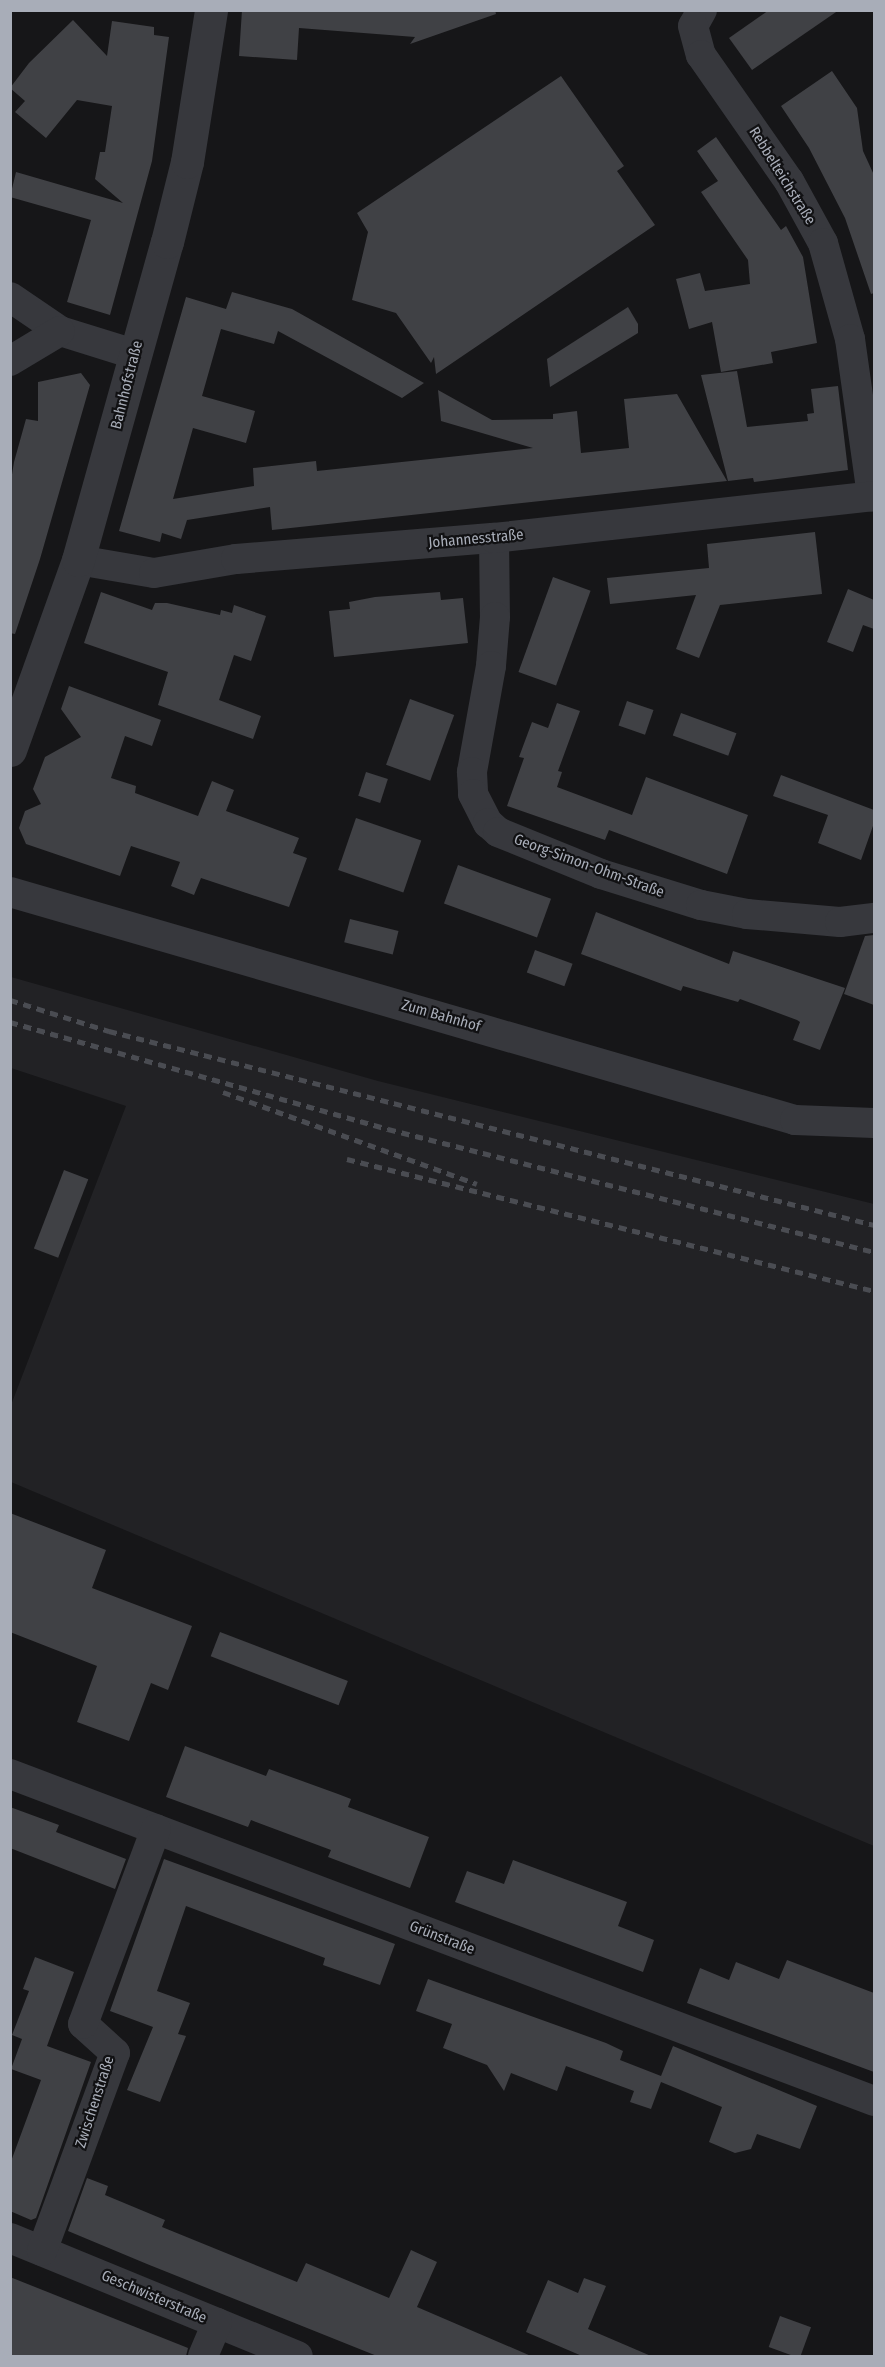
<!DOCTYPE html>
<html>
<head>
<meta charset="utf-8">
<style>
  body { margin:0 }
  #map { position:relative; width:885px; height:2367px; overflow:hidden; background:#161618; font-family:"Fira Sans Condensed",sans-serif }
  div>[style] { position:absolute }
  .built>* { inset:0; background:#222225 }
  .building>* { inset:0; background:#404145; transform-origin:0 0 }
  .minor>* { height:30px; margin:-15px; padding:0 15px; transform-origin:15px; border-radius:15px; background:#37383d }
  .tertiary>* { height:33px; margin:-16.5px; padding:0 16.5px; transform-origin:16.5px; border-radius:16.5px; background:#37383d }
  .rail>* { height:4.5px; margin-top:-2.25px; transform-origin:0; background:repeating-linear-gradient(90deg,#4a4c52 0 8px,transparent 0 14px) }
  span { translate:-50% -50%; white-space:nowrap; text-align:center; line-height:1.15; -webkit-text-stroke:4.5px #111113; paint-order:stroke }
  .street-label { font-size:15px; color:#a8adb8 }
  .frame { position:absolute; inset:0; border:12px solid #a8adb8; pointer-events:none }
</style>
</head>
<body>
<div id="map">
  <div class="built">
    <i style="clip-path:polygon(11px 977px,378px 1081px,874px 1204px,874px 1846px,11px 1482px,11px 1405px,126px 1106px,11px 1068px)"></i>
  </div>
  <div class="building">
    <i style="clip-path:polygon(242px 10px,495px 10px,496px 14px,410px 44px,415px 37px,299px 28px,297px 60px,239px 56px)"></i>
    <i style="clip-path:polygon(769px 10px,839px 10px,752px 70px,729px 38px)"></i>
    <i style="clip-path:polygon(73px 20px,107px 56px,112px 21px,154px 27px,154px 35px,169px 37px,152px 161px,110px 315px,67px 302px,91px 220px,10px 197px,16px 172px,123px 203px,95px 179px,100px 152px,105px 152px,112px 106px,77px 100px,46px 138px,15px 112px,25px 101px,10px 88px,29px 63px)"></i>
    <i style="clip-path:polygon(832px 71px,857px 108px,863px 151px,874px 175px,874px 293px,871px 294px,845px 218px,809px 148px,781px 106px)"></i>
    <i style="clip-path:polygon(561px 76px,624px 166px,617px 171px,655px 225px,436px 374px,434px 357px,431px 363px,396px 313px,352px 300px,368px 232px,357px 213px)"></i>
    <i style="clip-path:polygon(716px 137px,781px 230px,786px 226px,803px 257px,817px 343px,771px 352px,773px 363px,721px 372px,712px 322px,689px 329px,676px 279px,700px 273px,705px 291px,750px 284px,748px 260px,701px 192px,718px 181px,697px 151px)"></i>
    <i style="clip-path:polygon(232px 292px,292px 309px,424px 383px,402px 398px,278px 331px,274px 344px,221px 329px,202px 396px,255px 411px,246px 443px,193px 428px,173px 499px,254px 486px,253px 468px,316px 461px,317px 471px,533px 448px,441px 421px,438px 390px,492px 420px,553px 419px,553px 414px,577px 411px,581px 453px,629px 448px,624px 399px,677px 394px,727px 481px,272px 530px,270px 507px,187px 520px,181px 539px,162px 533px,160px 542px,119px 531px,186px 297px,226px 309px)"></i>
    <i style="clip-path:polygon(628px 307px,638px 324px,638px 333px,550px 387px,547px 359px)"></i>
    <i style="clip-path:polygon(737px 371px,747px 427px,808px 421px,807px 414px,814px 413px,811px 389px,838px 386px,848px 470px,754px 482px,753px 478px,728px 481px,701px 375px)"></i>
    <i style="clip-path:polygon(81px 373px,90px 385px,40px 559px,15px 634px,10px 633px,10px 487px,14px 462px,26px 419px,38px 421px,38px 382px)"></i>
    <i style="clip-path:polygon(815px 532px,822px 594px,720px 605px,699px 658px,676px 649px,696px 595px,610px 604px,607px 578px,709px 568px,707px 544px)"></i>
    <i style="left:553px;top:577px;width:40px;height:101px;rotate:20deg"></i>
    <i style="clip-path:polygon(848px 589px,874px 600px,874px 629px,863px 625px,853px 652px,827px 642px)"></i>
    <i style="clip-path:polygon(101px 592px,152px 610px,155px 603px,167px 603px,220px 615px,221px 610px,232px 613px,234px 605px,266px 616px,251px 661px,234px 655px,219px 700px,261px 716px,253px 739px,158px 705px,168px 672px,84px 643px)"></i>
    <i style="clip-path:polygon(440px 592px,441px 600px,463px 598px,468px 643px,334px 657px,329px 611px,350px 609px,349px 602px,375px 597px)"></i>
    <i style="clip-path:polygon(69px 686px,161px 720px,152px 746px,125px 736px,111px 778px,136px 786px,135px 793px,198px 816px,212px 781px,234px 790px,226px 811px,299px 838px,293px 853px,307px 858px,289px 907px,201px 878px,194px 895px,171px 886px,180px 862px,131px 846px,120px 876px,26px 844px,19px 828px,25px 811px,41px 804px,33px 789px,45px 757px,81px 737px,61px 709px)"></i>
    <i style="left:410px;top:699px;width:47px;height:70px;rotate:20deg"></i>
    <i style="left:627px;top:701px;width:28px;height:26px;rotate:19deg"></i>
    <i style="clip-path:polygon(557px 703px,580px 711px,558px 771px,562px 772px,557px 787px,632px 815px,646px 777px,748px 815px,727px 874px,609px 830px,605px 840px,507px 806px,524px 758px,519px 757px,532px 722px,548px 728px)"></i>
    <i style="left:681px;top:713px;width:59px;height:24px;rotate:20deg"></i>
    <i style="left:366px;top:772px;width:23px;height:25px;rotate:18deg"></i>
    <i style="clip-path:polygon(781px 775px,874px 810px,874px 823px,861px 860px,818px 843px,828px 815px,773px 796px)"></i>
    <i style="left:356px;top:818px;width:69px;height:55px;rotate:19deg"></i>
    <i style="left:458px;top:865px;width:99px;height:41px;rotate:20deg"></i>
    <i style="clip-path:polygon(596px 912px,729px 964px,733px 951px,845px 988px,820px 1050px,793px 1040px,800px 1022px,797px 1020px,740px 999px,738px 1002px,683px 986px,681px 991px,581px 954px)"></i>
    <i style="left:350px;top:919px;width:50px;height:24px;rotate:14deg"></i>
    <i style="clip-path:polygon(874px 935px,874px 1005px,844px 994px,865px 936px)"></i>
    <i style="left:535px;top:950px;width:40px;height:24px;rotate:20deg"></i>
    <i style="left:64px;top:1170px;width:26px;height:84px;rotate:21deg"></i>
    <i style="clip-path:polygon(10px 1513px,106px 1550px,92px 1588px,192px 1626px,168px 1690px,151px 1683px,129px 1741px,77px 1722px,97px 1666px,10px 1632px)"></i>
    <i style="left:220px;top:1632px;width:137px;height:26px;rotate:21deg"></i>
    <i style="clip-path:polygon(185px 1746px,266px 1776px,269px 1769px,338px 1794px,351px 1799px,348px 1807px,429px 1837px,410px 1888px,328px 1857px,331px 1850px,251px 1820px,248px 1827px,166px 1797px)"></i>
    <i style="clip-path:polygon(10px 1807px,59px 1825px,56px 1832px,126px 1859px,115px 1889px,10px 1848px)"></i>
    <i style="clip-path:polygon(164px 1859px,395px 1944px,380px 1985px,323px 1965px,325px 1958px,186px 1906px,157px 1991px,190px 2003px,178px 2034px,186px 2036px,160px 2102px,127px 2090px,153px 2027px,110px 2011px)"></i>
    <i style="clip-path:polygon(513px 1860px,627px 1902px,618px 1926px,654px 1940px,643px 1972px,455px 1902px,467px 1871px,504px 1884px)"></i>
    <i style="clip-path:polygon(35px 1957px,74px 1972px,47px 2046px,91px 2062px,36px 2218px,31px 2220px,10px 2211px,10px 2164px,41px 2080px,11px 2069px,22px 2039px,12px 2035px,29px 1991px,23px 1989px)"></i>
    <i style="clip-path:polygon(787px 1960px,874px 1993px,874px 2072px,687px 2003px,700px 1968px,729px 1980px,736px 1962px,779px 1979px)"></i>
    <i style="clip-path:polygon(428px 1979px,606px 2043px,623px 2051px,620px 2060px,661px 2076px,673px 2046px,817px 2106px,800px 2149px,757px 2134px,751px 2149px,735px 2153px,709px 2142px,722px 2107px,661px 2082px,651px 2109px,630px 2102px,634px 2091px,566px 2066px,557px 2091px,511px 2073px,504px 2091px,487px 2065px,443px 2048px,452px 2024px,416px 2011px)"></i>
    <i style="clip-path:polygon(87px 2178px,108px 2186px,105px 2195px,165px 2220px,162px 2227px,297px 2282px,306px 2263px,389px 2298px,411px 2250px,437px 2262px,417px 2307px,531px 2356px,377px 2356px,147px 2264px,68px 2231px)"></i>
    <i style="clip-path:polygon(10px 2277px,188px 2348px,186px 2356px,10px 2356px)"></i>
    <i style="clip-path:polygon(584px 2278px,606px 2286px,588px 2329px,651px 2356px,582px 2356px,526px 2332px,548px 2280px,578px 2293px)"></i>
    <i style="left:780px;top:2316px;width:33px;height:33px;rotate:20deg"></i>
  </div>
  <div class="minor">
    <i style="left:702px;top:10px;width:18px;rotate:119deg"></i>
    <i style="left:693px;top:26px;width:30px;rotate:75deg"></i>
    <i style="left:701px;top:55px;width:154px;rotate:55.1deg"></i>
    <i style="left:789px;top:181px;width:71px;rotate:61.3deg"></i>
    <i style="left:823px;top:243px;width:100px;rotate:74.3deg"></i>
    <i style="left:850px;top:339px;width:159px;rotate:82deg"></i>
    <i style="left:10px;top:297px;width:60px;rotate:34.2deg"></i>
    <i style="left:60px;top:331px;width:77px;rotate:17.3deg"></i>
    <i style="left:10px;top:361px;width:58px;rotate:-31deg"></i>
    <i style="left:494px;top:538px;width:79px;rotate:89.3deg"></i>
    <i style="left:495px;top:617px;width:49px;rotate:94.7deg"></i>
    <i style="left:491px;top:666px;width:108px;rotate:100.2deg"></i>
    <i style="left:472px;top:772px;width:22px;rotate:87deg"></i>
    <i style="left:473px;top:794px;width:33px;rotate:63deg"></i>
    <i style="left:488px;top:823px;width:13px;rotate:42deg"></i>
    <i style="left:498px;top:832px;width:111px;rotate:22.2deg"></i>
    <i style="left:601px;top:874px;width:105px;rotate:17.2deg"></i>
    <i style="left:701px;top:905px;width:47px;rotate:11.1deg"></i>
    <i style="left:747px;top:914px;width:93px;rotate:4.9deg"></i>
    <i style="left:840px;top:922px;width:34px;rotate:-7deg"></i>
    <i style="left:78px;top:560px;width:77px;rotate:9.7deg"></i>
    <i style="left:154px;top:573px;width:83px;rotate:-9.7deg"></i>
    <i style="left:236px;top:559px;width:259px;rotate:-4.7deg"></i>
    <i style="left:494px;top:538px;width:382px;rotate:-6.3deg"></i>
    <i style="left:10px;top:892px;width:817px;rotate:16.2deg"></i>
    <i style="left:795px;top:1120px;width:79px;rotate:2.2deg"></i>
    <i style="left:10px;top:1774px;width:924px;rotate:20.73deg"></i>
    <i style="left:10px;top:2238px;width:311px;rotate:22.3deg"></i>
    <i style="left:42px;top:2251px;width:211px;rotate:-69.8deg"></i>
    <i style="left:115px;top:2053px;width:43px;rotate:-137.8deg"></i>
    <i style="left:83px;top:2024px;width:208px;rotate:-69.5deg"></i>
    <i style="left:203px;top:2356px;width:36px;rotate:-67deg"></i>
  </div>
  <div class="tertiary">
    <i style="left:10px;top:750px;width:202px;rotate:-70.3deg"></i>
    <i style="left:78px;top:560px;width:330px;rotate:-74.4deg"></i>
    <i style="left:167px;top:242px;width:82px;rotate:-76deg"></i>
    <i style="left:187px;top:162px;width:154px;rotate:-81deg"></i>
  </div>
  <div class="rail">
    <i style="left:10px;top:1000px;width:104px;rotate:17.4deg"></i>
    <i style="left:109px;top:1031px;width:789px;rotate:14.23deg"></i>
    <i style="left:10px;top:1022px;width:393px;rotate:15.8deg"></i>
    <i style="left:388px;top:1129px;width:501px;rotate:14.2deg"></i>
    <i style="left:223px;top:1092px;width:270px;rotate:19.9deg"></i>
    <i style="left:347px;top:1159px;width:543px;rotate:14.06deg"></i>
  </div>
  <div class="street-label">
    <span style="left:782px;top:176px;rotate:58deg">Rebbelteichstraße</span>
    <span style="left:127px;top:385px;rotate:-76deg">Bahnhofstraße</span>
    <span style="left:476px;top:539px;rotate:-5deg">Johannesstraße</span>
    <span style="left:589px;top:866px;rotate:20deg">Georg-Simon-Ohm-Straße</span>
    <span style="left:441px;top:1016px;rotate:16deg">Zum Bahnhof</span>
    <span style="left:442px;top:1938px;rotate:21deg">Grünstraße</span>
    <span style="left:95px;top:2102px;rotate:-72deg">Zwischenstraße</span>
    <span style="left:154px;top:2297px;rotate:23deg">Geschwisterstraße</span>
  </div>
  <div class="frame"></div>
</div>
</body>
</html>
